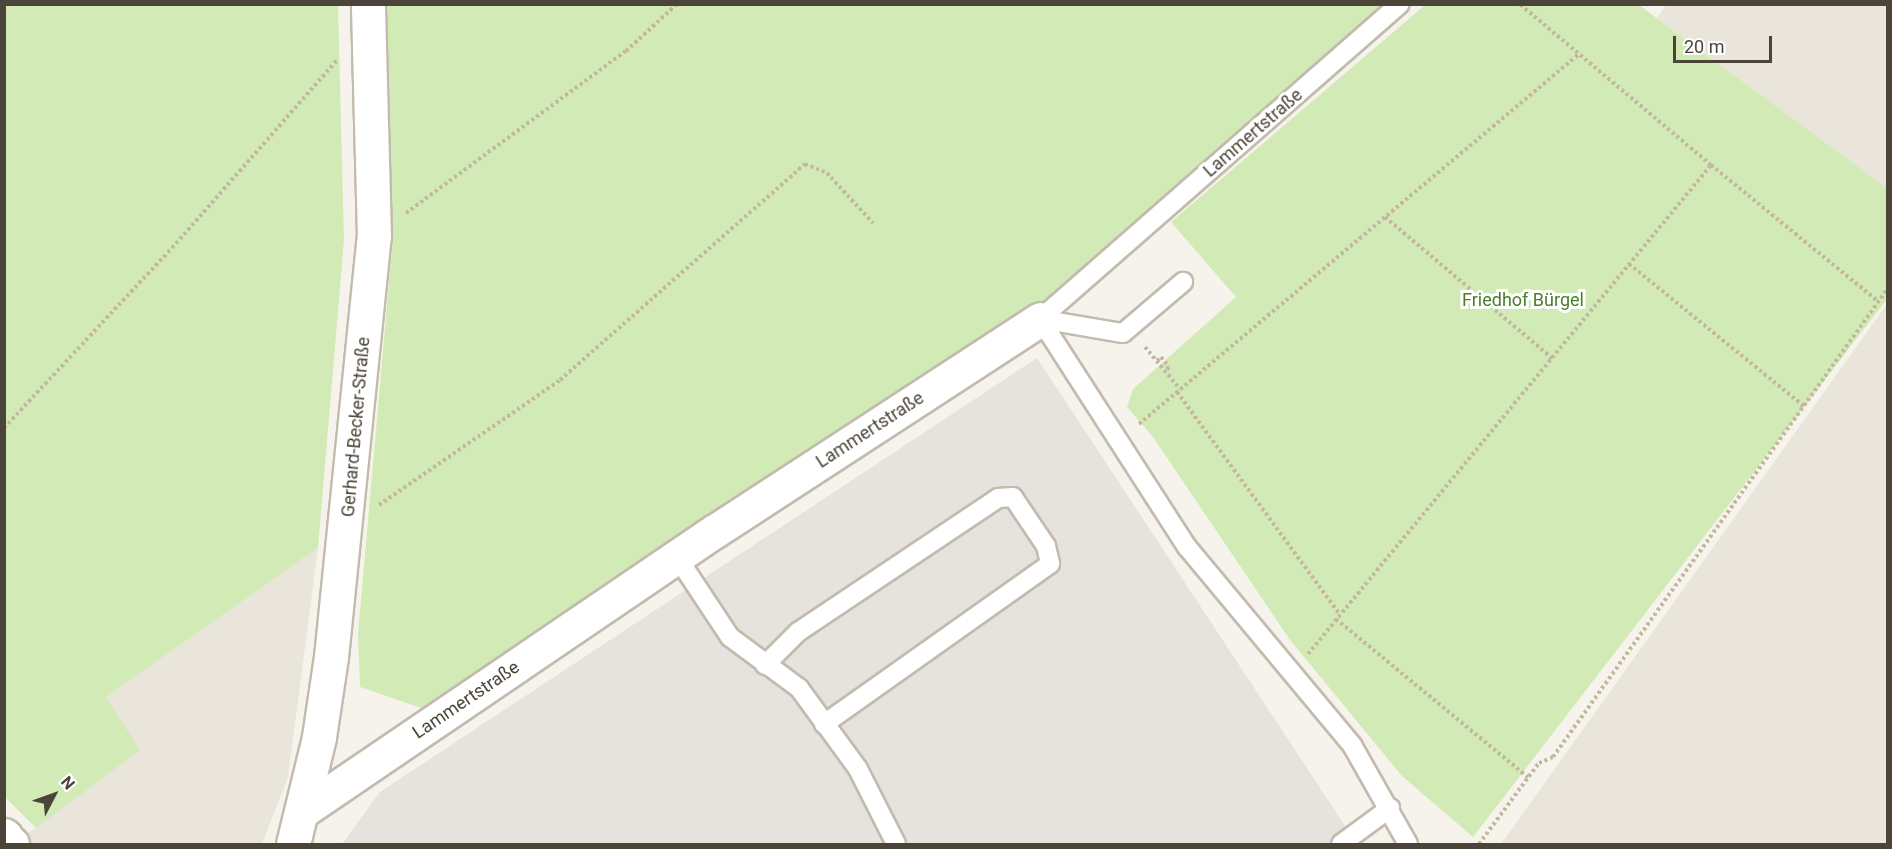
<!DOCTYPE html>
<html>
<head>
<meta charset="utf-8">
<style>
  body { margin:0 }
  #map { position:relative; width:1892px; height:849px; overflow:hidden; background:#f6f3ec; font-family:Roboto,sans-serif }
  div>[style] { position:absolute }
  .residential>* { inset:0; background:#eae5da }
  .industrial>* { inset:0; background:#e6e2dd }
  .green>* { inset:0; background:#d2eab5 }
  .path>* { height:4px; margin-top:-2px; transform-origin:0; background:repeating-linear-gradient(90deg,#c4b79f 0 3px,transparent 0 6px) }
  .roads { filter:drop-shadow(2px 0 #c2bbae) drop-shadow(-2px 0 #c2bbae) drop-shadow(0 2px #c2bbae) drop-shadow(0 -2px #c2bbae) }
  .lane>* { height:18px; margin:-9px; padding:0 9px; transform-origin:9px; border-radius:9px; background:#fff }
  .street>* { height:33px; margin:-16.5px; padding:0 16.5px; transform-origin:16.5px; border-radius:16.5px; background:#fff }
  span { translate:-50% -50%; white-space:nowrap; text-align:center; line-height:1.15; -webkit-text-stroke:6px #fff; paint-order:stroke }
  .street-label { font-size:18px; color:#4b4439 }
  .park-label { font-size:18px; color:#4a7f2a }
  .frame { position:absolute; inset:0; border:6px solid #4b4439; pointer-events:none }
  .north { position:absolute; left:24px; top:765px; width:60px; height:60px; -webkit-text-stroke:4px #fff; paint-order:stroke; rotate:49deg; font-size:16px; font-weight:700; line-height:24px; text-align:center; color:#4b4439 }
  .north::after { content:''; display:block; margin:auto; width:21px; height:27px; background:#4b4439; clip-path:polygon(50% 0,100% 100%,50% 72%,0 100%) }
  .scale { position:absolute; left:1673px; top:36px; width:99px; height:27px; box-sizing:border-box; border:3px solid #4b4439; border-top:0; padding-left:8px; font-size:18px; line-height:21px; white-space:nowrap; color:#4b4439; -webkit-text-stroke:4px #fff; paint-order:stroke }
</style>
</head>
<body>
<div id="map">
  <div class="residential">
    <i style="clip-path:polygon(1666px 5px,1887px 5px,1887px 188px,1657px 18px)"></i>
    <i style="clip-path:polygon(1887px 304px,1887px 844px,1501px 844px,1521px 816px)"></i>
    <i style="clip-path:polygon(318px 548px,288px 777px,262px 844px,14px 844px,139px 750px,106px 697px)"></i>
  </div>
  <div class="industrial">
    <i style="clip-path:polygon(1037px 358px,1357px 844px,342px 844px,380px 792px)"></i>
  </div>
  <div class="green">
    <i style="clip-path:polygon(5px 4px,338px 5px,344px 240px,318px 548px,106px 697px,140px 750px,36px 828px,4px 796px)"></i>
    <i style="clip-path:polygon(384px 5px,1387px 5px,1050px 299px,424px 709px,360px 687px,358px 634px,393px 237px)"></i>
    <i style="clip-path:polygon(1425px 5px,1639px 5px,1887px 188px,1887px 299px,1473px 837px,1402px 776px,1290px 640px,1153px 437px,1127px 407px,1133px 389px,1236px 297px,1171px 222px)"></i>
  </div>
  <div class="path">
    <i style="left:1711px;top:165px;width:215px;rotate:39.2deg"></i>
    <i style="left:406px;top:213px;width:273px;rotate:-36.4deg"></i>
    <i style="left:626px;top:51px;width:69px;rotate:-42.7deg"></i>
    <i style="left:1385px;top:217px;width:219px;rotate:40.2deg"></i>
    <i style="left:1629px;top:264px;width:227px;rotate:39.1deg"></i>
    <i style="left:1145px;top:347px;width:55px;rotate:50.2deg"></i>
    <i style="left:1157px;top:361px;width:6px;rotate:-45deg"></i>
    <i style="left:1161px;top:357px;width:13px;rotate:51deg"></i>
    <i style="left:1169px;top:367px;width:6px;rotate:135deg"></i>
    <i style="left:1177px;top:392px;width:276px;rotate:53.8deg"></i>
    <i style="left:1139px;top:424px;width:575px;rotate:-40.06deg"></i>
    <i style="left:4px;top:428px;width:246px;rotate:-47deg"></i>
    <i style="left:172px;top:248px;width:249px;rotate:-48.7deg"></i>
    <i style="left:379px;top:505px;width:220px;rotate:-34.6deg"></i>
    <i style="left:560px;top:380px;width:327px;rotate:-41.4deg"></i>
    <i style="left:805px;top:164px;width:24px;rotate:22deg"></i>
    <i style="left:827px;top:173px;width:68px;rotate:47.4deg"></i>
    <i style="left:1336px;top:619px;width:249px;rotate:39.5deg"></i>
    <i style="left:1308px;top:654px;width:634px;rotate:-50.51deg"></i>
    <i style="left:1711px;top:165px;width:250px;rotate:-139.9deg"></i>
    <i style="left:1479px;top:844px;width:101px;rotate:-53.5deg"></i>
    <i style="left:1539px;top:763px;width:15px;rotate:-23deg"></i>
    <i style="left:1553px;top:757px;width:576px;rotate:-54.46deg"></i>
  </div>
  <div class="roads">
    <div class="lane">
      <i style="left:1040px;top:319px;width:271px;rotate:57.2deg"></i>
      <i style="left:1187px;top:547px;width:258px;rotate:50.2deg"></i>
      <i style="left:1352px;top:745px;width:114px;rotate:60.5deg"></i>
      <i style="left:1040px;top:319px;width:478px;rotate:-41.2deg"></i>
      <i style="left:1040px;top:319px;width:84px;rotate:9.6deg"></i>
      <i style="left:1123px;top:333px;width:79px;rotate:-40.4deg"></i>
      <i style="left:677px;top:557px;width:96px;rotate:56.5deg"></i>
      <i style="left:730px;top:637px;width:86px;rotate:36.5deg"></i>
      <i style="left:799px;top:688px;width:100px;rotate:53.9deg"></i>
      <i style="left:858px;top:769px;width:84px;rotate:63.1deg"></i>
      <i style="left:765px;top:665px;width:47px;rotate:-45deg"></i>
      <i style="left:798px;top:632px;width:241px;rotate:-33.8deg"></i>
      <i style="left:998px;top:498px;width:15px;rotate:-4deg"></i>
      <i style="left:1013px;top:497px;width:59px;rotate:56deg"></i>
      <i style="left:1046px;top:546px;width:18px;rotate:77deg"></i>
      <i style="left:1050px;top:564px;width:277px;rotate:144.7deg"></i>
      <i style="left:1341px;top:844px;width:61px;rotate:-36.3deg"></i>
    </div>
    <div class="street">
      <i style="left:304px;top:810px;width:497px;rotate:-34.2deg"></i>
      <i style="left:715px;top:531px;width:388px;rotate:-33.1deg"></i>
      <i style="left:4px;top:835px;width:12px;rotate:48deg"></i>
      <i style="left:293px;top:844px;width:110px;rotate:-76.3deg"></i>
      <i style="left:319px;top:737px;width:81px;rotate:-81.5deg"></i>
      <i style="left:331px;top:657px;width:422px;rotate:-84.2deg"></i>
      <i style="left:374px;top:237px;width:233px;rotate:-91.5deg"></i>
    </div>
  </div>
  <div class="street-label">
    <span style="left:1253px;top:133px;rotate:-41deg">Lammertstraße</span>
    <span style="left:356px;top:427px;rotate:-85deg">Gerhard-Becker-Straße</span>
    <span style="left:870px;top:430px;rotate:-33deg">Lammertstraße</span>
    <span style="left:466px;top:700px;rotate:-34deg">Lammertstraße</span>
  </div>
  <div class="park-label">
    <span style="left:1523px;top:300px">Friedhof Bürgel</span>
  </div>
  <div class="frame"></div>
  <div class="north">N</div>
  <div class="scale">20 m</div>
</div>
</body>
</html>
